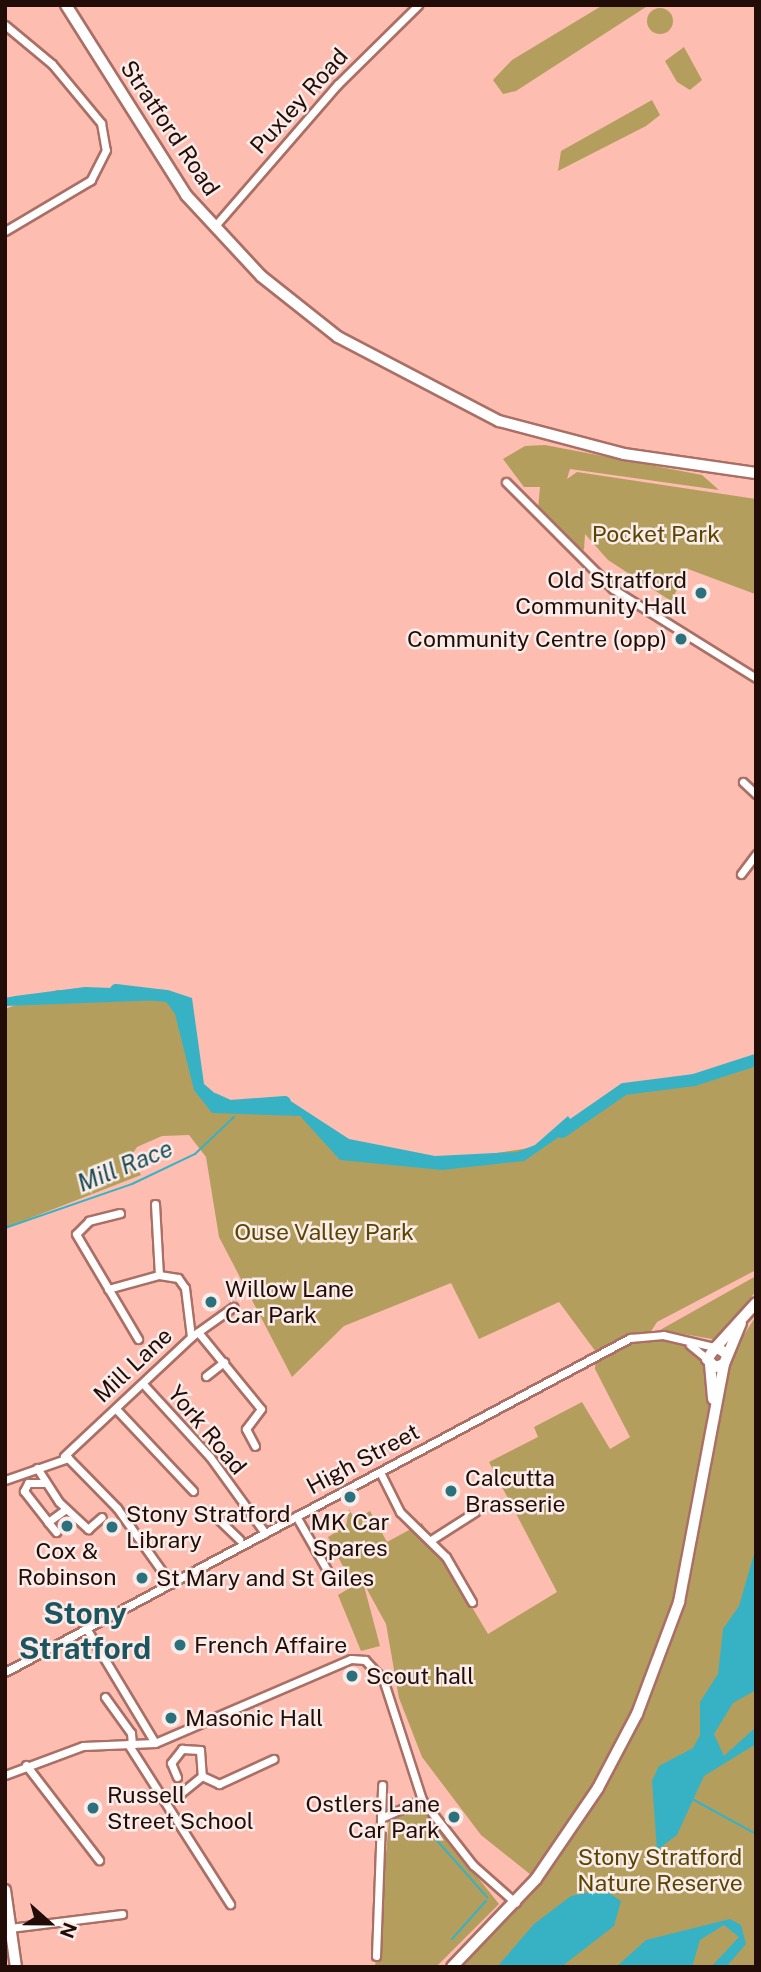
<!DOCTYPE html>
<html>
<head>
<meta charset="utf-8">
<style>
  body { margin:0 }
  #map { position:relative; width:761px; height:1972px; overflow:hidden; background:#febdb1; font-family:"Public Sans",sans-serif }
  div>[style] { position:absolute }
  .green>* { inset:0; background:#b49e5e }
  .round { border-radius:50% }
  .water>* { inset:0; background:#37b2c5 }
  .stream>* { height:2px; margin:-1px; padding:0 1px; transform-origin:1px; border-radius:1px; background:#37b2c5 }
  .river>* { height:12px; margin:-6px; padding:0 6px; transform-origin:6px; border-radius:6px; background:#37b2c5 }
  .roads { filter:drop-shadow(2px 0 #aa6f65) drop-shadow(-2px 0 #aa6f65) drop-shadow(0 2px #aa6f65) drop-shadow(0 -2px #aa6f65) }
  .street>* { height:7px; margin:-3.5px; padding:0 3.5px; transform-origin:3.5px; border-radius:3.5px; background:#fff }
  .secondary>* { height:10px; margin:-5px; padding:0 5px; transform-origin:5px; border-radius:5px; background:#fff }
  .primary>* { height:10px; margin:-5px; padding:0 5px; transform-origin:5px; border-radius:5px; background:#fff }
  .dots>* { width:19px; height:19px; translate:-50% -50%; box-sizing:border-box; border:4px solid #faece9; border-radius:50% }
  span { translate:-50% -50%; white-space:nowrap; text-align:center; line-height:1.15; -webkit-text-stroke:5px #faece9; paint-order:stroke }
  .street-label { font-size:23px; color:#220c08 }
  .park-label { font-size:23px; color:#584500 }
  .poi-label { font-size:23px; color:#220c08 }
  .right { translate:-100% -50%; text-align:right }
  .left { translate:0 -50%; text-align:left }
  .water-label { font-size:24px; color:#1a4d56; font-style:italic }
  .district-label { font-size:30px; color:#1c555f; font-weight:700 }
  .frame { position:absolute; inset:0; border:7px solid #220c08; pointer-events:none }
  .north { position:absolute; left:14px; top:1888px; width:70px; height:70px; -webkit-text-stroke:5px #faece9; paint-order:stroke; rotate:111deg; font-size:19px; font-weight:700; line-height:28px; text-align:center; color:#220c08 }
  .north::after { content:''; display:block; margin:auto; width:24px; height:32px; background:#220c08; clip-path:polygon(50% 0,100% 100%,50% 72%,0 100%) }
</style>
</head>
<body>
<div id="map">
  <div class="green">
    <i style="clip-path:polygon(603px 5px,649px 5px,516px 91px,503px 94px,493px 80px,512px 60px)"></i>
    <i class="round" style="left:647px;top:8px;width:26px;height:26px"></i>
    <i style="clip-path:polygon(684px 47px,702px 80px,690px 90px,677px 82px,665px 61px)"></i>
    <i style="clip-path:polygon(652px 100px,660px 115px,646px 126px,558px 171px,561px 151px)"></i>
    <i style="clip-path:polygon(545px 445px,702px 475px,719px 490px,570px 469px,567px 479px,577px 472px,756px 499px,755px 594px,688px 569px,671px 601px,608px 560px,585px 534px,584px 550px,569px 542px,538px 509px,540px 487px,524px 487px,503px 459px,525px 446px)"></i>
    <i style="clip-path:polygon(57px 990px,172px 995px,207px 1106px,216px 1113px,290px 1105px,357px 1144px,443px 1161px,536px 1147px,616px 1094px,756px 1064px,756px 1270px,657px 1322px,650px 1333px,687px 1342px,703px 1364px,712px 1417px,735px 1349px,756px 1316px,756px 1967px,452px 1967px,536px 1879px,481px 1835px,422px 1757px,399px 1698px,386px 1624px,363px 1582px,380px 1646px,361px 1651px,338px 1595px,353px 1586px,328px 1537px,346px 1526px,349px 1509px,355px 1520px,370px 1511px,387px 1542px,422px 1523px,488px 1634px,557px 1592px,489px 1462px,538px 1437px,534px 1427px,582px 1402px,610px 1449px,630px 1437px,595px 1369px,596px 1352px,559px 1302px,479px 1339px,451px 1283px,344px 1326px,292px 1377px,219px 1237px,206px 1157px,189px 1135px,162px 1136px,137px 1147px,131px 1156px,141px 1175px,5px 1228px,5px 1009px)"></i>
    <i style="clip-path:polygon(756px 1276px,756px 1291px,718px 1340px,660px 1330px)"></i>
    <i style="clip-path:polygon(420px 1805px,499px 1904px,436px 1967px,375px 1967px,389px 1822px)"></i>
  </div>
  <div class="water">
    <i style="clip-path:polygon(85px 987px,168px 990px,192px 998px,204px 1084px,231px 1107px,286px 1098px,349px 1139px,435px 1156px,517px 1152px,535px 1145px,568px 1116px,575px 1126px,524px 1161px,442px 1170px,340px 1160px,300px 1116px,212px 1113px,194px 1090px,175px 1014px,165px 1000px,5px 1006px,5px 998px,15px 996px)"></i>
    <i style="clip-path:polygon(756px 1547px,756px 1690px,733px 1703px,714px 1734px,724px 1756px,756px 1727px,756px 1744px,704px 1776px,677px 1835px,657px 1850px,652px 1781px,659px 1766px,693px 1748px,700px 1735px,700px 1702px,718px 1674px,723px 1629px,739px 1606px)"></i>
    <i style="clip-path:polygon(603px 1889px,621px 1901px,614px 1926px,561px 1967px,497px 1967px,534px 1924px,571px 1896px)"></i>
    <i style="clip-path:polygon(730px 1919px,741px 1925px,746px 1944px,726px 1967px,711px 1967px,739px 1937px,724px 1925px,700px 1940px,692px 1967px,616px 1967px,646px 1940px)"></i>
  </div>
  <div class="stream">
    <i style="left:5px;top:1228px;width:134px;rotate:-19.1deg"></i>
    <i style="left:132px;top:1184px;width:70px;rotate:-25.5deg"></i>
    <i style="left:195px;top:1154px;width:54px;rotate:-43.5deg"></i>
    <i style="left:694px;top:1800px;width:71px;rotate:28.7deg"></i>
    <i style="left:425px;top:1827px;width:94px;rotate:48.5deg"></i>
    <i style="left:452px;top:1939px;width:51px;rotate:-48.2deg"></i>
  </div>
  <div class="river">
    <i style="left:116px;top:990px;width:50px;rotate:6.8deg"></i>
    <i style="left:214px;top:1099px;width:17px;rotate:24deg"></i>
    <i style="left:230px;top:1106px;width:55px;rotate:-4.2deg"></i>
    <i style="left:562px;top:1132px;width:75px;rotate:-34.7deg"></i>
    <i style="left:624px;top:1089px;width:71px;rotate:-7.3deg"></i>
    <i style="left:694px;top:1080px;width:65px;rotate:-17.9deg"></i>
  </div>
  <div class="roads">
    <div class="street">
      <i style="left:5px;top:25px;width:61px;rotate:39.7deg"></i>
      <i style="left:52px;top:64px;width:77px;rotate:50.3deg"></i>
      <i style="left:101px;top:123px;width:27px;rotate:80deg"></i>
      <i style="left:106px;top:150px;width:34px;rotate:117deg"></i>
      <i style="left:91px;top:180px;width:100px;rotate:149.3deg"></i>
      <i style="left:214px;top:227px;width:189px;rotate:-49.1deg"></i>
      <i style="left:338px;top:84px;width:112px;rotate:-44.6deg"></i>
      <i style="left:506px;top:482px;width:151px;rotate:45deg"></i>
      <i style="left:613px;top:589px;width:168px;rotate:31.9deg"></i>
      <i style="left:743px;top:782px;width:18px;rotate:43deg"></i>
      <i style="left:741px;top:874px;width:25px;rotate:-53deg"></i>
      <i style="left:155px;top:1204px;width:71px;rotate:86.8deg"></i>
      <i style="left:120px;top:1213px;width:32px;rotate:166deg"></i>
      <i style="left:89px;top:1221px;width:18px;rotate:135deg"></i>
      <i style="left:76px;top:1234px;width:122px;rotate:59.4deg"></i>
      <i style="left:108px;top:1289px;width:53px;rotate:-15.4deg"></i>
      <i style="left:159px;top:1275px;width:19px;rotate:9deg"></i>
      <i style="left:178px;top:1278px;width:12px;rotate:55deg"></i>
      <i style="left:185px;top:1288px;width:49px;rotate:83deg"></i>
      <i style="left:198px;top:1332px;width:99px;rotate:50.7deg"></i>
      <i style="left:261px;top:1409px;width:25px;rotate:127deg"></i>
      <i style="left:246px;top:1429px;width:19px;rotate:62deg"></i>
      <i style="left:690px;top:1345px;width:22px;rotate:39deg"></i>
      <i style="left:206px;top:1376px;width:23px;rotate:-38deg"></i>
      <i style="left:145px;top:1386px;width:96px;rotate:47.5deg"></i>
      <i style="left:210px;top:1457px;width:94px;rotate:54.1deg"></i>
      <i style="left:117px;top:1410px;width:111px;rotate:46.8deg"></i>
      <i style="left:64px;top:1456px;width:174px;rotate:-43.1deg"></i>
      <i style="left:191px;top:1337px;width:52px;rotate:-35.5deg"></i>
      <i style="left:37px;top:1468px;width:40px;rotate:57.1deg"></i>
      <i style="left:59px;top:1502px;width:40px;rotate:43deg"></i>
      <i style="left:88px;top:1529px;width:18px;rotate:-41deg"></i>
      <i style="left:380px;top:1472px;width:45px;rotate:63.4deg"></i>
      <i style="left:400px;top:1512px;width:64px;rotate:44.4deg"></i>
      <i style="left:446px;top:1557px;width:52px;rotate:60deg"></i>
      <i style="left:5px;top:1480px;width:67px;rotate:-19.2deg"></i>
      <i style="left:68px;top:1458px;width:70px;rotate:45.6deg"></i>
      <i style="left:117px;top:1508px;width:93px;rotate:54.6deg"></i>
      <i style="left:43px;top:1483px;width:15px;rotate:180deg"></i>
      <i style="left:28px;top:1483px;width:9px;rotate:117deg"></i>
      <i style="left:24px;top:1491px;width:39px;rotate:52deg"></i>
      <i style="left:48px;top:1522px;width:22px;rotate:-36deg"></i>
      <i style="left:214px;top:1515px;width:35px;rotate:44deg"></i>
      <i style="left:296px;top:1516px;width:62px;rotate:60.1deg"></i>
      <i style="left:48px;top:1522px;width:13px;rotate:51deg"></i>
      <i style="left:431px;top:1540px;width:52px;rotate:-32.5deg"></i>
      <i style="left:86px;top:1628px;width:134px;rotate:59deg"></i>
      <i style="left:5px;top:1672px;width:709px;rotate:-28.12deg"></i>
      <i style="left:630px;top:1338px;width:33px;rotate:-5deg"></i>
      <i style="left:663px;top:1335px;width:52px;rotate:13.2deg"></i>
      <i style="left:105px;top:1697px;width:44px;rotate:54.2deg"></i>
      <i style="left:131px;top:1733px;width:12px;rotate:85deg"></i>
      <i style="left:128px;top:1744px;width:190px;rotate:57.5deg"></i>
      <i style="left:26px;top:1765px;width:120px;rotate:52.5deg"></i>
      <i style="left:5px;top:1775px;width:83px;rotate:-20.4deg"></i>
      <i style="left:83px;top:1746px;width:72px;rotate:-2.4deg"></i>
      <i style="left:155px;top:1743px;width:213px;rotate:-23.2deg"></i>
      <i style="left:351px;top:1659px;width:14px;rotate:4deg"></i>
      <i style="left:365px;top:1660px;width:26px;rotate:47deg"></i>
      <i style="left:383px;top:1679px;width:127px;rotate:72.1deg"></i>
      <i style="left:422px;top:1800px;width:83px;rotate:51.9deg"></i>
      <i style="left:473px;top:1865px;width:57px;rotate:41.5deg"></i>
      <i style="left:202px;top:1776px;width:19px;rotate:25deg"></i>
      <i style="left:219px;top:1784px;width:60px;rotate:-24.8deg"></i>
      <i style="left:177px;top:1777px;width:15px;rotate:-113deg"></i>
      <i style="left:171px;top:1763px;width:18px;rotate:-52deg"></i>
      <i style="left:182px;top:1749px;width:18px;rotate:3deg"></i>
      <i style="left:200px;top:1750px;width:26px;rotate:86deg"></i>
      <i style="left:202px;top:1776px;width:28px;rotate:141deg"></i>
      <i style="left:381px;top:1818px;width:33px;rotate:-88deg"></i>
      <i style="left:10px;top:1928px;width:113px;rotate:-7.1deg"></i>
      <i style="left:376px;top:1956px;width:138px;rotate:-87.9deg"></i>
      <i style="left:381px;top:1818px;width:45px;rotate:-23.7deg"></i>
    </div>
    <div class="secondary">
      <i style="left:716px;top:1347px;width:59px;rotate:-47.7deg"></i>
      <i style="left:727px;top:1354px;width:13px;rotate:-148deg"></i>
      <i style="left:716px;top:1347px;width:15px;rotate:127deg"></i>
      <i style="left:707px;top:1359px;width:11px;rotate:45deg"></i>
      <i style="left:715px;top:1367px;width:9px;rotate:-18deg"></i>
      <i style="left:724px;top:1364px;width:44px;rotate:-67.5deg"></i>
      <i style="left:710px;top:1364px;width:35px;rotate:85deg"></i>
      <i style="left:5px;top:1890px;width:78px;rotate:81.9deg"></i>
      <i style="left:452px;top:1967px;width:122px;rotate:-46.3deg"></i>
      <i style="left:536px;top:1879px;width:110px;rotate:-55.7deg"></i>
      <i style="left:598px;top:1788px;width:84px;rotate:-62.2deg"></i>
      <i style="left:637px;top:1714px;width:120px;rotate:-69.4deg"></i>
      <i style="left:679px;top:1602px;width:242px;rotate:-79.3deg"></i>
    </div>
    <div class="primary">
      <i style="left:66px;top:5px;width:225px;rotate:57.7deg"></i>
      <i style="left:186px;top:195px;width:110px;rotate:47.2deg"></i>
      <i style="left:261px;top:276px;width:98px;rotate:38.4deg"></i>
      <i style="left:338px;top:337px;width:182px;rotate:27.6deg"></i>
      <i style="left:499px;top:421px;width:129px;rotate:14.8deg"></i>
      <i style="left:624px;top:454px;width:133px;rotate:8.2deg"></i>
    </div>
  </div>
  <div class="dots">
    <i style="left:701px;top:593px;background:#2a717d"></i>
    <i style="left:681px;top:639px;background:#2a717d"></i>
    <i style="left:211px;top:1302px;background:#2a717d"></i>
    <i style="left:451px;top:1491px;background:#2a717d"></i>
    <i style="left:350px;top:1497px;background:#2a717d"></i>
    <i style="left:67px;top:1526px;background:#2a717d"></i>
    <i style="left:112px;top:1527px;background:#2a717d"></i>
    <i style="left:142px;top:1578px;background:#2a717d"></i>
    <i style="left:180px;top:1645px;background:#2a717d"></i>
    <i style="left:352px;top:1676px;background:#2a717d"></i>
    <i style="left:171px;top:1718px;background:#2a717d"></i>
    <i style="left:93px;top:1808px;background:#2a717d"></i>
    <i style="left:454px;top:1817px;background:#2a717d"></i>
  </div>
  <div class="street-label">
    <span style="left:299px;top:101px;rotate:-48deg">Puxley Road</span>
    <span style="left:170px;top:128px;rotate:56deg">Stratford Road</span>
    <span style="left:133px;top:1365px;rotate:-43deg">Mill Lane</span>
    <span style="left:207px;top:1430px;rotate:50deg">York Road</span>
    <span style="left:363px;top:1459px;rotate:-28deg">High Street</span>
  </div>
  <div class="park-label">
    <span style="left:656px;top:534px">Pocket Park</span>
    <span style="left:324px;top:1232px">Ouse Valley Park</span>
    <span style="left:660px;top:1870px">Stony Stratford<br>Nature Reserve</span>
  </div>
  <div class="poi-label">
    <span class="right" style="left:687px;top:593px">Old Stratford<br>Community Hall</span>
    <span class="right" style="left:667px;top:639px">Community Centre (opp)</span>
    <span class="left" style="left:225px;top:1302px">Willow Lane<br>Car Park</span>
    <span class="left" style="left:465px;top:1491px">Calcutta<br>Brasserie</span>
    <span class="left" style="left:126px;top:1527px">Stony Stratford<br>Library</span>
    <span style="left:350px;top:1535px">MK Car<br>Spares</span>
    <span style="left:67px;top:1564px">Cox &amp;<br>Robinson</span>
    <span class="left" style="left:156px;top:1578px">St Mary and St Giles</span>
    <span class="left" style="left:194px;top:1645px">French Affaire</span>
    <span class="left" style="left:366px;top:1676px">Scout hall</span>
    <span class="left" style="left:185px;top:1718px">Masonic Hall</span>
    <span class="left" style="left:107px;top:1808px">Russell<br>Street School</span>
    <span class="right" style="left:440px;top:1817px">Ostlers Lane<br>Car Park</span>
  </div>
  <div class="water-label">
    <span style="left:125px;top:1166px;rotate:-22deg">Mill Race</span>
  </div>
  <div class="district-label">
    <span style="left:85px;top:1630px">Stony<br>Stratford</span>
  </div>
  <div class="frame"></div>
  <div class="north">N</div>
</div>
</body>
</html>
